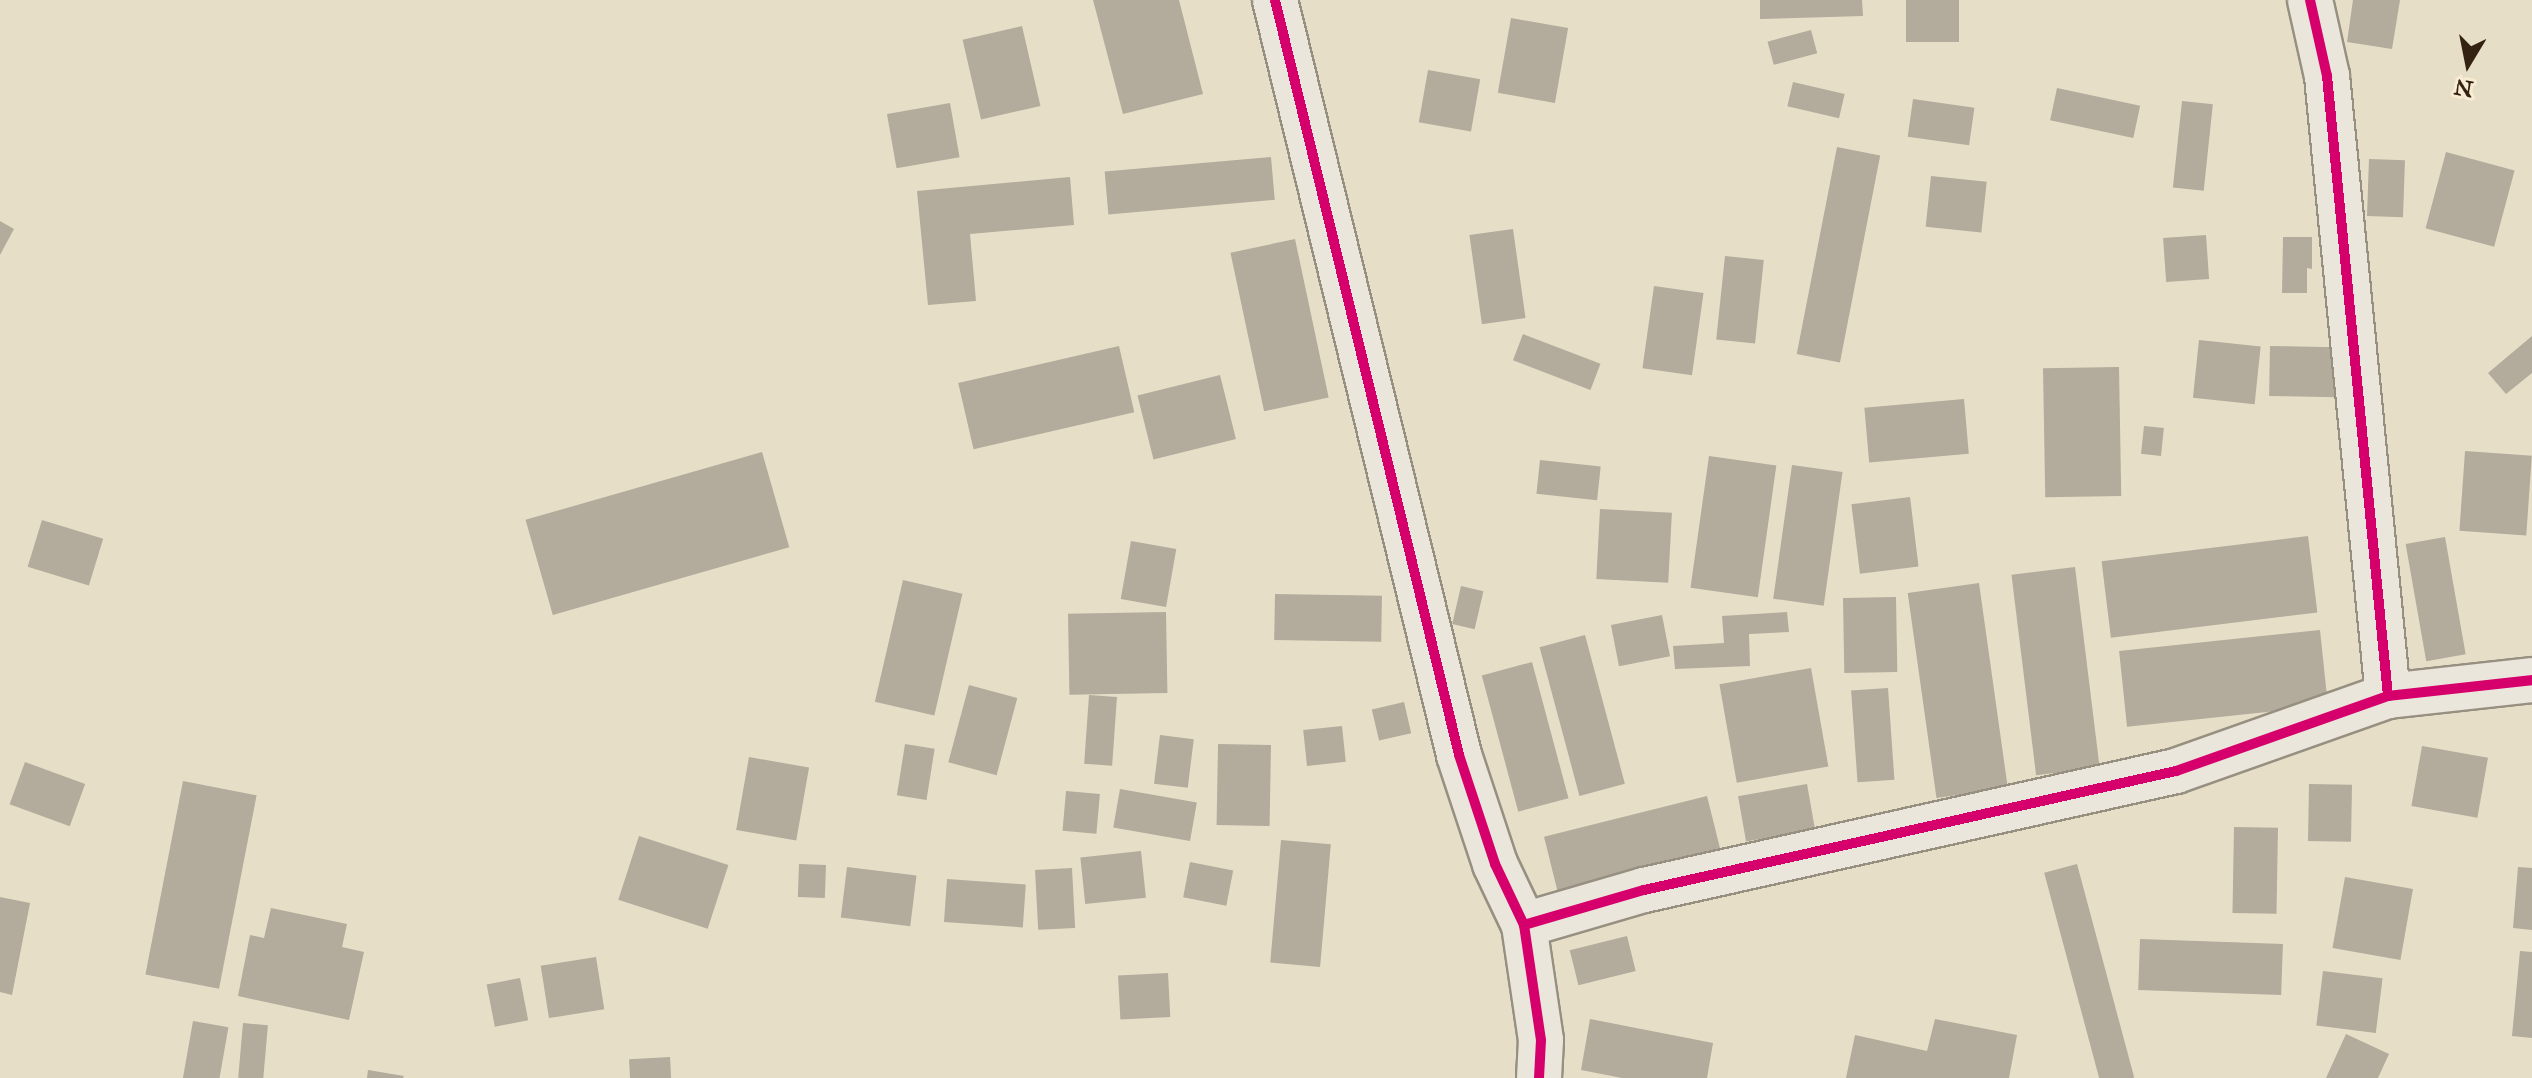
<!DOCTYPE html>
<html>
<head>
<meta charset="utf-8">
<style>
  body { margin:0 }
  #map { position:relative; width:2532px; height:1078px; overflow:hidden; background:#e7dec7; font-family:"IM FELL Great Primer",serif }
  div>[style] { position:absolute }
  .building>* { inset:0; background:#b3ab9c; transform-origin:0 0 }
  .roads { filter:drop-shadow(2px 0 #979081) drop-shadow(-2px 0 #979081) drop-shadow(0 2px #979081) drop-shadow(0 -2px #979081) }
  .minor>* { height:44px; margin:-22px; padding:0 22px; transform-origin:22px; border-radius:22px; background:#ebe6db }
  .cycleway>* { height:10px; margin:-5px; padding:0 5px; transform-origin:5px; border-radius:5px; background:#d6006c }
  span { translate:-50% -50%; white-space:nowrap; text-align:center; line-height:1.15; -webkit-text-stroke:6px #f8edd2; paint-order:stroke }
  .north { position:absolute; left:2428px; top:24px; width:80px; height:80px; -webkit-text-stroke:6px #f8edd2; paint-order:stroke; rotate:190deg; font-size:22px; font-weight:700; line-height:32px; text-align:center; color:#332111 }
  .north::after { content:''; display:block; margin:auto; width:28px; height:36px; background:#332111; clip-path:polygon(50% 0,100% 100%,50% 72%,0 100%) }
</style>
</head>
<body>
<div id="map">
  <div class="building">
    <i style="clip-path:polygon(1093px 0,1179px 0,1203px 94px,1123px 114px)"></i>
    <i style="clip-path:polygon(1760px 0,1862px 0,1863px 16px,1760px 19px)"></i>
    <i style="left:1906px;top:0;width:53px;height:42px"></i>
    <i style="clip-path:polygon(2353px 0,2400px 0,2392px 49px,2347px 42px)"></i>
    <i style="left:1511px;top:18px;width:58px;height:76px;rotate:10deg"></i>
    <i style="left:1022px;top:26px;width:82px;height:61px;rotate:77deg"></i>
    <i style="left:1811px;top:30px;width:24px;height:45px;rotate:75deg"></i>
    <i style="left:1428px;top:70px;width:53px;height:53px;rotate:10deg"></i>
    <i style="left:1793px;top:82px;width:53px;height:25px;rotate:13deg"></i>
    <i style="left:2057px;top:88px;width:85px;height:33px;rotate:12deg"></i>
    <i style="left:1913px;top:99px;width:62px;height:38px;rotate:8deg"></i>
    <i style="left:2182px;top:101px;width:31px;height:87px;rotate:6deg"></i>
    <i style="left:950px;top:103px;width:55px;height:64px;rotate:80deg"></i>
    <i style="left:1837px;top:147px;width:44px;height:211px;rotate:11deg"></i>
    <i style="left:2446px;top:152px;width:71px;height:79px;rotate:15deg"></i>
    <i style="left:1271px;top:157px;width:43px;height:167px;rotate:85deg"></i>
    <i style="left:2369px;top:159px;width:36px;height:57px;rotate:2deg"></i>
    <i style="left:1931px;top:176px;width:56px;height:51px;rotate:6deg"></i>
    <i style="clip-path:polygon(1070px 177px,1074px 225px,970px 234px,976px 301px,928px 305px,917px 191px)"></i>
    <i style="clip-path:polygon(0 221px,14px 229px,0 255px)"></i>
    <i style="left:1513px;top:229px;width:90px;height:44px;rotate:82deg"></i>
    <i style="left:2206px;top:235px;width:44px;height:43px;rotate:86deg"></i>
    <i style="clip-path:polygon(2283px 237px,2312px 237px,2312px 269px,2307px 268px,2307px 293px,2282px 293px)"></i>
    <i style="left:1295px;top:239px;width:162px;height:66px;rotate:78deg"></i>
    <i style="left:1725px;top:256px;width:39px;height:84px;rotate:6deg"></i>
    <i style="left:1654px;top:286px;width:50px;height:83px;rotate:8deg"></i>
    <i style="left:1523px;top:334px;width:83px;height:28px;rotate:21deg"></i>
    <i style="clip-path:polygon(2532px 336px,2532px 373px,2506px 394px,2488px 373px)"></i>
    <i style="left:2199px;top:340px;width:62px;height:58px;rotate:6deg"></i>
    <i style="left:1119px;top:346px;width:68px;height:165px;rotate:77deg"></i>
    <i style="left:2270px;top:346px;width:67px;height:50px;rotate:1deg"></i>
    <i style="left:2119px;top:367px;width:129px;height:76px;rotate:89deg"></i>
    <i style="left:1220px;top:375px;width:66px;height:85px;rotate:76deg"></i>
    <i style="left:1964px;top:399px;width:55px;height:100px;rotate:85deg"></i>
    <i style="left:2144px;top:426px;width:20px;height:28px;rotate:6deg"></i>
    <i style="left:2465px;top:451px;width:67px;height:80px;rotate:4deg"></i>
    <i style="left:762px;top:452px;width:99px;height:246px;rotate:74deg"></i>
    <i style="left:1709px;top:456px;width:68px;height:133px;rotate:8deg"></i>
    <i style="left:1540px;top:460px;width:61px;height:34px;rotate:6deg"></i>
    <i style="left:1792px;top:465px;width:51px;height:135px;rotate:8deg"></i>
    <i style="left:1910px;top:497px;width:70px;height:59px;rotate:83deg"></i>
    <i style="left:1600px;top:509px;width:72px;height:70px;rotate:3deg"></i>
    <i style="left:42px;top:520px;width:64px;height:49px;rotate:17deg"></i>
    <i style="left:2308px;top:536px;width:77px;height:208px;rotate:83deg"></i>
    <i style="left:2445px;top:537px;width:119px;height:40px;rotate:80deg"></i>
    <i style="left:1131px;top:541px;width:46px;height:59px;rotate:10deg"></i>
    <i style="left:2075px;top:567px;width:202px;height:64px;rotate:83deg"></i>
    <i style="left:903px;top:580px;width:61px;height:125px;rotate:13deg"></i>
    <i style="left:1979px;top:583px;width:207px;height:72px;rotate:82deg"></i>
    <i style="left:1461px;top:586px;width:23px;height:39px;rotate:13deg"></i>
    <i style="left:1275px;top:594px;width:107px;height:46px;rotate:1deg"></i>
    <i style="left:1896px;top:597px;width:75px;height:53px;rotate:89deg"></i>
    <i style="left:1166px;top:612px;width:81px;height:98px;rotate:89deg"></i>
    <i style="clip-path:polygon(1787px 612px,1789px 632px,1749px 634px,1750px 666px,1675px 669px,1673px 646px,1724px 643px,1722px 616px)"></i>
    <i style="left:1662px;top:615px;width:42px;height:52px;rotate:79deg"></i>
    <i style="left:2320px;top:630px;width:76px;height:202px;rotate:84deg"></i>
    <i style="left:1585px;top:635px;width:154px;height:47px;rotate:75deg"></i>
    <i style="left:1532px;top:662px;width:141px;height:52px;rotate:75deg"></i>
    <i style="left:1811px;top:668px;width:100px;height:93px;rotate:80deg"></i>
    <i style="left:969px;top:685px;width:50px;height:80px;rotate:15deg"></i>
    <i style="left:1888px;top:688px;width:92px;height:37px;rotate:86deg"></i>
    <i style="left:1089px;top:695px;width:28px;height:69px;rotate:4deg"></i>
    <i style="left:1404px;top:702px;width:32px;height:33px;rotate:77deg"></i>
    <i style="left:1342px;top:726px;width:36px;height:39px;rotate:84deg"></i>
    <i style="left:1160px;top:735px;width:34px;height:49px;rotate:7deg"></i>
    <i style="left:905px;top:744px;width:30px;height:52px;rotate:9deg"></i>
    <i style="left:1218px;top:744px;width:53px;height:81px;rotate:1deg"></i>
    <i style="left:2422px;top:746px;width:67px;height:61px;rotate:10deg"></i>
    <i style="left:749px;top:757px;width:61px;height:74px;rotate:10deg"></i>
    <i style="left:25px;top:762px;width:64px;height:45px;rotate:20deg"></i>
    <i style="left:183px;top:781px;width:75px;height:197px;rotate:11deg"></i>
    <i style="left:1807px;top:784px;width:46px;height:70px;rotate:80deg"></i>
    <i style="left:2309px;top:784px;width:43px;height:57px;rotate:1deg"></i>
    <i style="left:1120px;top:789px;width:78px;height:39px;rotate:10deg"></i>
    <i style="left:1066px;top:791px;width:34px;height:40px;rotate:5deg"></i>
    <i style="left:1707px;top:796px;width:59px;height:168px;rotate:76deg"></i>
    <i style="left:2234px;top:827px;width:44px;height:86px;rotate:1deg"></i>
    <i style="left:639px;top:836px;width:94px;height:67px;rotate:18deg"></i>
    <i style="left:1281px;top:840px;width:50px;height:123px;rotate:5deg"></i>
    <i style="left:1141px;top:851px;width:47px;height:61px;rotate:84deg"></i>
    <i style="left:1190px;top:862px;width:44px;height:36px;rotate:11deg"></i>
    <i style="left:799px;top:864px;width:27px;height:33px;rotate:2deg"></i>
    <i style="left:2077px;top:864px;width:221px;height:34px;rotate:75deg"></i>
    <i style="left:847px;top:867px;width:70px;height:51px;rotate:7deg"></i>
    <i style="clip-path:polygon(2518px 867px,2532px 868px,2532px 930px,2513px 928px)"></i>
    <i style="left:1072px;top:868px;width:60px;height:37px;rotate:87deg"></i>
    <i style="left:2345px;top:877px;width:69px;height:72px;rotate:10deg"></i>
    <i style="left:947px;top:879px;width:79px;height:43px;rotate:4deg"></i>
    <i style="clip-path:polygon(0 897px,30px 903px,12px 995px,0 992px)"></i>
    <i style="clip-path:polygon(271px 908px,347px 924px,342px 947px,364px 952px,349px 1020px,238px 996px,250px 935px,264px 938px)"></i>
    <i style="left:1627px;top:936px;width:36px;height:59px;rotate:76deg"></i>
    <i style="left:2140px;top:939px;width:143px;height:51px;rotate:2deg"></i>
    <i style="clip-path:polygon(2520px 951px,2532px 952px,2532px 1038px,2512px 1036px)"></i>
    <i style="left:596px;top:957px;width:53px;height:56px;rotate:81deg"></i>
    <i style="left:2323px;top:971px;width:60px;height:55px;rotate:7deg"></i>
    <i style="left:1168px;top:973px;width:44px;height:50px;rotate:87deg"></i>
    <i style="left:520px;top:978px;width:43px;height:34px;rotate:79deg"></i>
    <i style="clip-path:polygon(1590px 1019px,1713px 1043px,1707px 1078px,1622px 1078px,1581px 1070px)"></i>
    <i style="clip-path:polygon(1935px 1019px,2017px 1035px,2009px 1078px,1846px 1078px,1855px 1035px,1927px 1051px)"></i>
    <i style="left:193px;top:1021px;width:36px;height:58px;rotate:10deg"></i>
    <i style="left:243px;top:1023px;width:25px;height:55px;rotate:5deg"></i>
    <i style="clip-path:polygon(2346px 1034px,2389px 1054px,2378px 1078px,2326px 1078px)"></i>
    <i style="left:670px;top:1057px;width:21px;height:41px;rotate:87deg"></i>
    <i style="clip-path:polygon(368px 1070px,404px 1076px,403px 1078px,367px 1078px)"></i>
  </div>
  <div class="roads">
    <div class="minor">
      <i style="left:1275px;top:0;width:777px;rotate:76.3deg"></i>
      <i style="left:1459px;top:755px;width:115px;rotate:71.7deg"></i>
      <i style="left:1495px;top:864px;width:68px;rotate:64.6deg"></i>
      <i style="left:1524px;top:925px;width:116px;rotate:81.6deg"></i>
      <i style="left:1541px;top:1040px;width:38px;rotate:93deg"></i>
      <i style="left:2310px;top:0;width:78px;rotate:77.4deg"></i>
      <i style="left:2327px;top:76px;width:623px;rotate:84.38deg"></i>
      <i style="left:1524px;top:925px;width:125px;rotate:-16.3deg"></i>
      <i style="left:1644px;top:890px;width:545px;rotate:-12.61deg"></i>
      <i style="left:2176px;top:771px;width:225px;rotate:-19.5deg"></i>
      <i style="left:2388px;top:696px;width:145px;rotate:-6.3deg"></i>
    </div>
  </div>
  <div class="cycleway">
    <i style="left:1275px;top:0;width:777px;rotate:76.3deg"></i>
    <i style="left:1459px;top:755px;width:115px;rotate:71.7deg"></i>
    <i style="left:1495px;top:864px;width:68px;rotate:64.6deg"></i>
    <i style="left:1524px;top:925px;width:116px;rotate:81.6deg"></i>
    <i style="left:1541px;top:1040px;width:38px;rotate:93deg"></i>
    <i style="left:2310px;top:0;width:78px;rotate:77.4deg"></i>
    <i style="left:2327px;top:76px;width:623px;rotate:84.38deg"></i>
    <i style="left:1524px;top:925px;width:125px;rotate:-16.3deg"></i>
    <i style="left:1644px;top:890px;width:545px;rotate:-12.61deg"></i>
    <i style="left:2176px;top:771px;width:225px;rotate:-19.5deg"></i>
    <i style="left:2388px;top:696px;width:145px;rotate:-6.3deg"></i>
  </div>
  <div class="north">N</div>
</div>
</body>
</html>
